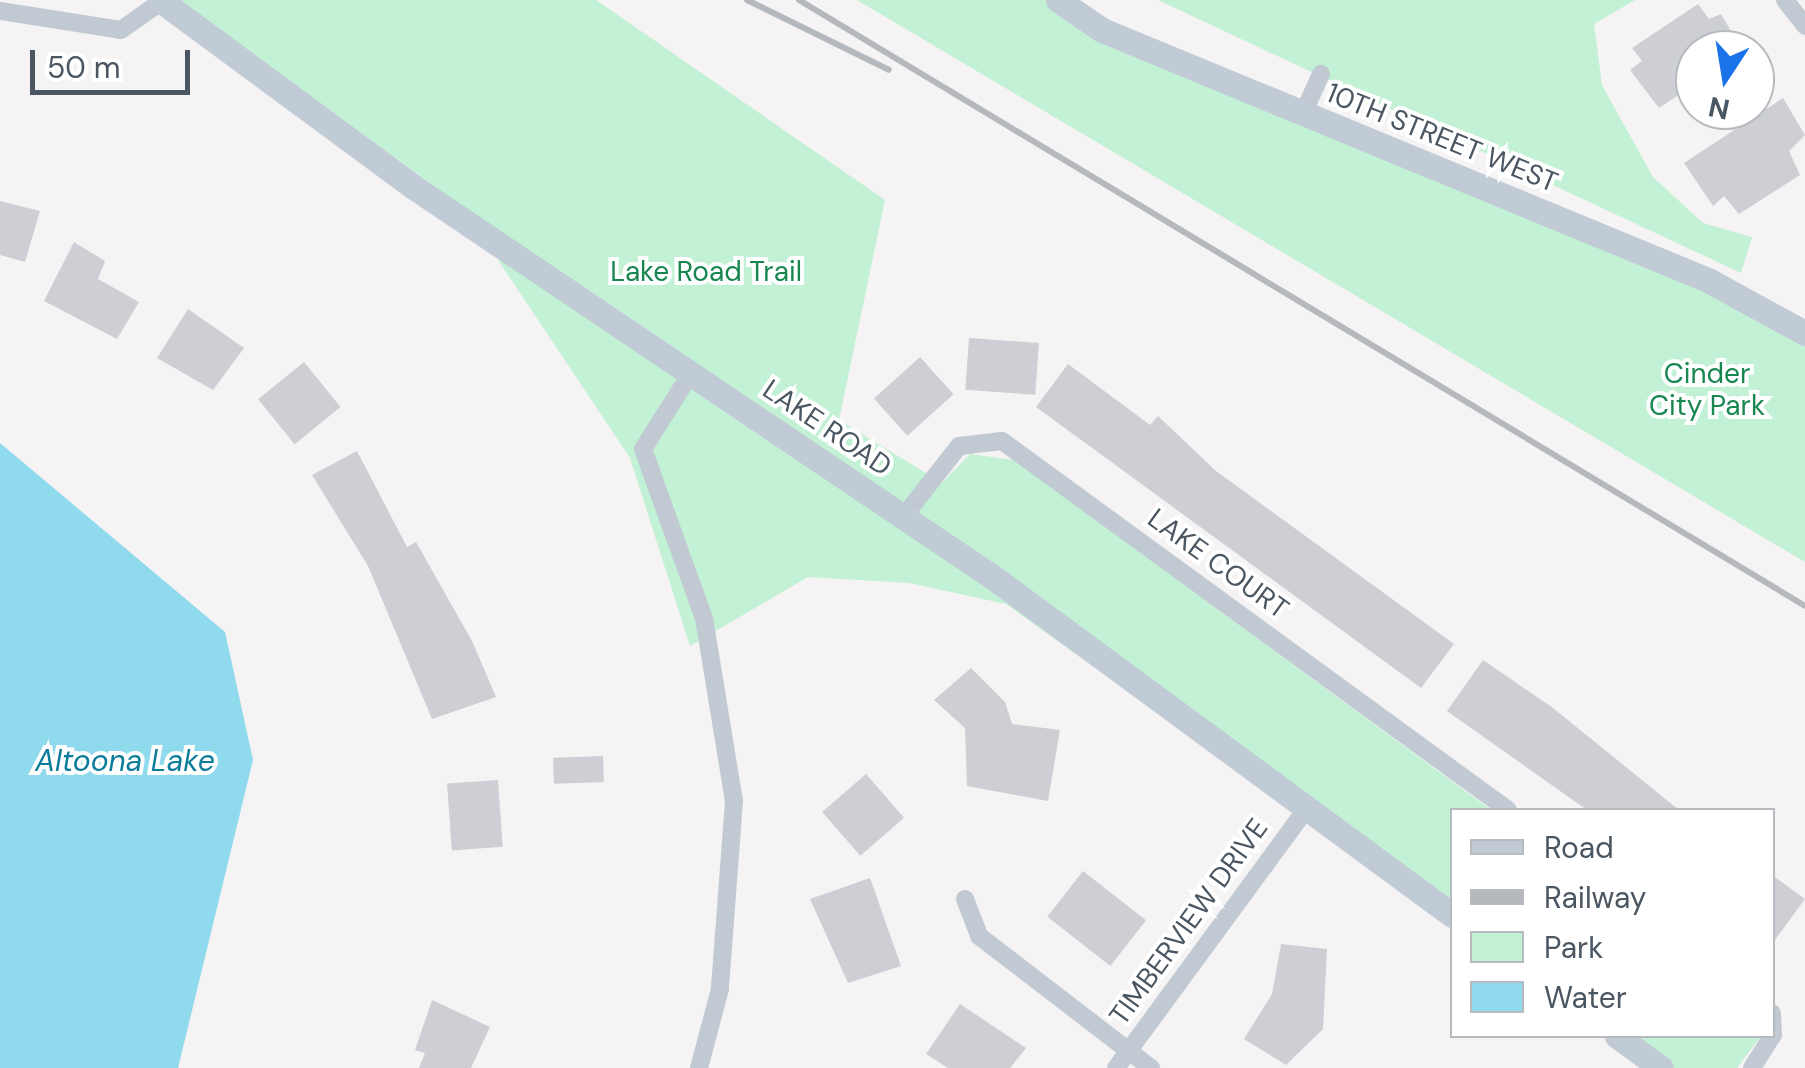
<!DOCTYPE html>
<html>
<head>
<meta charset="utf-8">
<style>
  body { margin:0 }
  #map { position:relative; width:1805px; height:1068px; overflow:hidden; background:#f5f3f3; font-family:"DM Sans",sans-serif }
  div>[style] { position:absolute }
  .green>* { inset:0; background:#c3f1d5 }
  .water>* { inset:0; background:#90daee }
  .building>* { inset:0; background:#cdcfd5; transform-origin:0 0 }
  .street>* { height:18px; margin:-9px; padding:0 9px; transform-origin:9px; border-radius:9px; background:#c1cad2 }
  .secondary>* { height:25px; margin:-12.5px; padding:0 12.5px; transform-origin:12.5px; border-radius:12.5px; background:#c1cbd6 }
  .rail>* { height:6px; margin:-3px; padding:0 3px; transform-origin:3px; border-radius:3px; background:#b5b8bd }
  span { translate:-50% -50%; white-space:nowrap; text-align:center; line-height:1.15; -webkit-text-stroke:8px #fff; paint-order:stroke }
  .street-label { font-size:28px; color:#4a5661 }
  .park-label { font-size:28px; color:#17864f }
  .water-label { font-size:30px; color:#0c7c9b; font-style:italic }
  .legend { position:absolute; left:1450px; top:808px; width:325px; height:230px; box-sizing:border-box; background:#fff; border:2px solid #b7bbc0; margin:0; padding:12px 18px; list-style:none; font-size:30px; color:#4a5661 }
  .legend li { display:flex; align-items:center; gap:20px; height:50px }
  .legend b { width:50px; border:2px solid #b7bbc0 }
  .north { position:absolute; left:1675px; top:30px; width:100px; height:100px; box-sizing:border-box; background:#fff; border:2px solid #b7bbc0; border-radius:50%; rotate:192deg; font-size:28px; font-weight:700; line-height:40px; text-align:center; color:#4a5661 }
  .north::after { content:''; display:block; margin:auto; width:35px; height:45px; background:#1a73e8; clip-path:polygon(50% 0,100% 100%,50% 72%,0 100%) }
  .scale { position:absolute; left:30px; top:50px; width:160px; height:45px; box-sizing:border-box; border:5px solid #4a5661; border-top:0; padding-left:12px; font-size:30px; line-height:35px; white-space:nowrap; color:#4a5661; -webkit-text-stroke:8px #fff; paint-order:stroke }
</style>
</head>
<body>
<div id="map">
  <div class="green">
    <i style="clip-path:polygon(178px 0,596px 0,885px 200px,839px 420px,942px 483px,970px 454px,1014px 460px,1491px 810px,1452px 810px,1452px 924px,1006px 604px,909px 583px,808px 577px,690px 646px,630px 458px,498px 260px,511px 242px)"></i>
    <i style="clip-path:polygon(857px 0,1059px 0,1805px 333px,1805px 562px)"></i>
    <i style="clip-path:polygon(1158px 0,1635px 0,1594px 24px,1602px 85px,1653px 177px,1703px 223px,1752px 237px,1741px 273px)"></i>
    <i style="clip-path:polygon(1610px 1036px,1761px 1036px,1737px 1068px,1656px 1068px)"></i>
  </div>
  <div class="water">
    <i style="clip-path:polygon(0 443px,225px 632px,253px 760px,178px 1068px,0 1068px)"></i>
  </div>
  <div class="building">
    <i style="clip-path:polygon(1698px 4px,1709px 19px,1721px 14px,1742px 50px,1695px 50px,1695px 84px,1659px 108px,1630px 70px,1642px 61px,1632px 48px)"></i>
    <i style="clip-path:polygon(1783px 98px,1805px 135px,1789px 151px,1800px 175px,1739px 214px,1724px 196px,1713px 206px,1684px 163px)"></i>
    <i style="clip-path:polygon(0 201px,40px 211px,25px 262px,0 255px)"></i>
    <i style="clip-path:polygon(74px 242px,105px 261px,98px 279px,139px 302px,117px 339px,44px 301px)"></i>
    <i style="clip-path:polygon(188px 309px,244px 348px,213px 390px,157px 358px)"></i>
    <i style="left:969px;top:338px;width:70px;height:52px;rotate:4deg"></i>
    <i style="left:920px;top:357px;width:50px;height:62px;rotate:48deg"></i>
    <i style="left:304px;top:362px;width:58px;height:59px;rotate:51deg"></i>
    <i style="clip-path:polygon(1068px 364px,1150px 425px,1158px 416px,1216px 471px,1454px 644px,1421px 688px,1036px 407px)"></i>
    <i style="clip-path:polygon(357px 451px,407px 547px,416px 542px,472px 641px,496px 697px,432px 719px,368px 566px,312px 475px)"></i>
    <i style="clip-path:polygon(1483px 660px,1553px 708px,1679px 810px,1587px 810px,1447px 711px)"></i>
    <i style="clip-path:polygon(971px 668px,1005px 702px,1012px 724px,1060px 730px,1048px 801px,967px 786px,965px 728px,934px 700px)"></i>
    <i style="left:603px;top:756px;width:26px;height:50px;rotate:88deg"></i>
    <i style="left:866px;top:774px;width:58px;height:58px;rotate:49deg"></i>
    <i style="left:498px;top:780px;width:67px;height:51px;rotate:86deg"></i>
    <i style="left:1083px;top:871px;width:80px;height:58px;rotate:38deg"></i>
    <i style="clip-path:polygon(1772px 875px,1805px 899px,1772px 944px)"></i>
    <i style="clip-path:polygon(870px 878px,901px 966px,848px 983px,810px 899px)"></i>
    <i style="clip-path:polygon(1281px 944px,1327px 949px,1323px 1029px,1286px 1065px,1244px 1039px,1272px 994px)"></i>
    <i style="clip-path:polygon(432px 1000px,490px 1027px,471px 1068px,419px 1068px,425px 1053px,415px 1050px)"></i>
    <i style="clip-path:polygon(960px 1004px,1026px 1048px,1010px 1068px,948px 1068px,926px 1054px)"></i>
  </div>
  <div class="street">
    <i style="left:1785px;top:0;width:33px;rotate:52deg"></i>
    <i style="left:0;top:11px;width:122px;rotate:8.9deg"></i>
    <i style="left:121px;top:30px;width:50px;rotate:-35.3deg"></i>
    <i style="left:1303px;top:114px;width:44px;rotate:-65.8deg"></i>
    <i style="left:691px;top:373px;width:90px;rotate:122.3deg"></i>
    <i style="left:643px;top:449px;width:180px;rotate:70.2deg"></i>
    <i style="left:704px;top:618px;width:185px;rotate:80.7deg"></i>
    <i style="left:734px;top:801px;width:189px;rotate:94.3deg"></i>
    <i style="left:720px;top:989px;width:82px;rotate:104.9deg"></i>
    <i style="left:904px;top:516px;width:89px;rotate:-51.8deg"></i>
    <i style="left:959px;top:446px;width:43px;rotate:-6.6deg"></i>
    <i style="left:1002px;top:441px;width:626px;rotate:36.1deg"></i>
    <i style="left:965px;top:899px;width:40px;rotate:69deg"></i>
    <i style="left:979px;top:936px;width:217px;rotate:37.5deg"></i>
    <i style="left:1116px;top:1068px;width:323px;rotate:-53.7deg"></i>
    <i style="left:1752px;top:1068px;width:39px;rotate:-58deg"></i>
    <i style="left:1773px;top:1035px;width:22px;rotate:-93deg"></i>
  </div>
  <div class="secondary">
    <i style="left:160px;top:0;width:317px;rotate:36.4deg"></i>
    <i style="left:415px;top:188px;width:698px;rotate:33.96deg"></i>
    <i style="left:994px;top:578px;width:569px;rotate:36.35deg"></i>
    <i style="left:1058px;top:0;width:53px;rotate:34.3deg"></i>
    <i style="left:1102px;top:30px;width:656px;rotate:22.42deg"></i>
    <i style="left:1708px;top:280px;width:111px;rotate:28.7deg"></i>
    <i style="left:1617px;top:1036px;width:54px;rotate:36deg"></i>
  </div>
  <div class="rail">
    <i style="left:747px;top:0;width:158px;rotate:26.2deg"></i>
    <i style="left:799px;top:0;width:1174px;rotate:31.06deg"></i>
  </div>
  <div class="street-label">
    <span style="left:1442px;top:138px;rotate:22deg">10TH STREET WEST</span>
    <span style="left:827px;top:428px;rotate:34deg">LAKE ROAD</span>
    <span style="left:1218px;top:564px;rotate:36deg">LAKE COURT</span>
    <span style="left:1189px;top:922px;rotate:-54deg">TIMBERVIEW DRIVE</span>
  </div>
  <div class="park-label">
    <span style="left:706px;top:272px">Lake Road Trail</span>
    <span style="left:1707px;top:390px">Cinder<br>City Park</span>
  </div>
  <div class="water-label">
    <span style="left:125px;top:761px">Altoona Lake</span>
  </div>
  <ul class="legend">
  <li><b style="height:12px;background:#c1cbd6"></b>Road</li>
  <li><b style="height:12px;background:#b5b8bd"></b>Railway</li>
  <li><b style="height:28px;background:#c3f1d5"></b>Park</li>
  <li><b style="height:28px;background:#90daee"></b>Water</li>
  </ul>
  <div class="north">N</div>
  <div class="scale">50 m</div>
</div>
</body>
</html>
